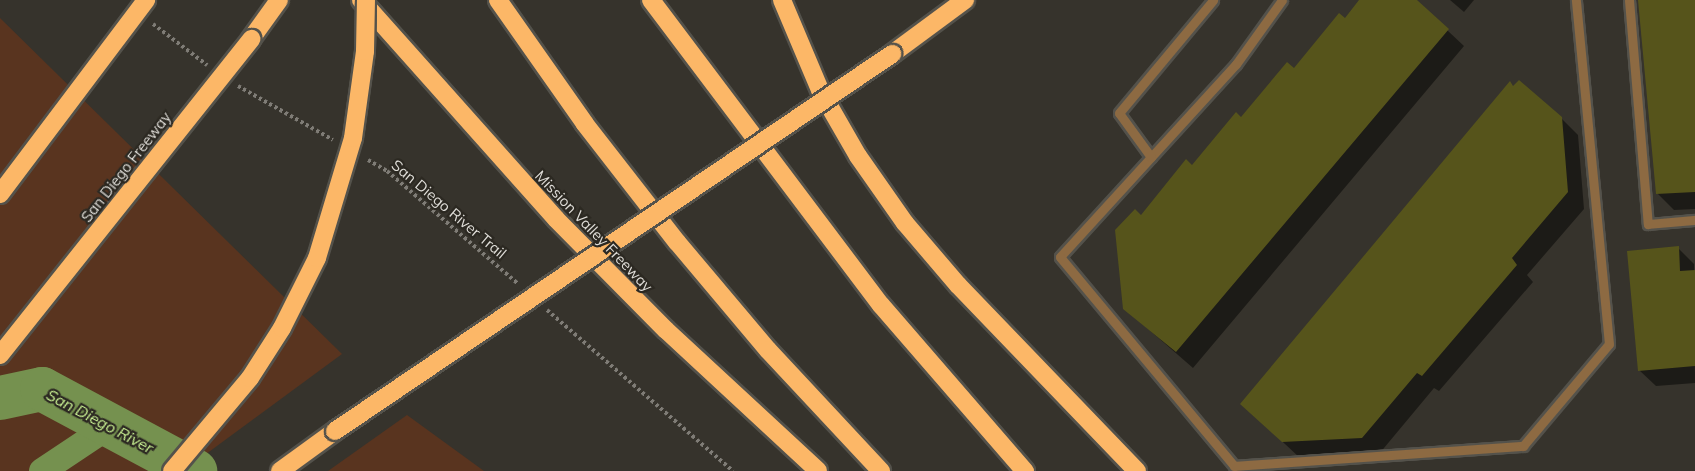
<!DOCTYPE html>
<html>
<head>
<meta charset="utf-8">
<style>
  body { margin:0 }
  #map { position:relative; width:1695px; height:471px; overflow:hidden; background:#36332c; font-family:Mulish,sans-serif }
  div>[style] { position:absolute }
  .green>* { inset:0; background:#59341f }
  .shadow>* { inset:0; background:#0007 }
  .canal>* { height:26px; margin:-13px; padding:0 13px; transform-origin:13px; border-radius:13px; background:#75914f }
  .river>* { height:44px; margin:-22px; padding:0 22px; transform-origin:22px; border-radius:22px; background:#75914f }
  .building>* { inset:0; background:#56541b }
  .path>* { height:4px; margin-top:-2px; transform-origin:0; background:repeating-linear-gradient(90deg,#7f7c76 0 3px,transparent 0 6px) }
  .roads { filter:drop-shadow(2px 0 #54524b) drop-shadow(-2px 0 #54524b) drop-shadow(0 2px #54524b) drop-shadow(0 -2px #54524b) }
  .lane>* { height:9px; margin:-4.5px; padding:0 4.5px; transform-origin:4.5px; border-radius:4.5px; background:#8d6a42 }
  .highway>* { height:18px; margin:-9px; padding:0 9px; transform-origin:9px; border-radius:9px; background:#fcb767 }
  .bridges { filter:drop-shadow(2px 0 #54524b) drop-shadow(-2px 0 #54524b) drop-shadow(0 2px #54524b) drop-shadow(0 -2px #54524b) }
  .highway-bridge>* { height:18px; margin:-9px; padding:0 9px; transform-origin:9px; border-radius:9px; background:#fcb767 }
  span { translate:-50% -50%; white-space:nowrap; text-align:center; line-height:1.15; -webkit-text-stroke:4.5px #2c2922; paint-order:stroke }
  .street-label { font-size:15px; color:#dfddd8 }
  .water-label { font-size:16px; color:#c8f092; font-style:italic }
</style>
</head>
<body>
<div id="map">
  <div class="green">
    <i style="clip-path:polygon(0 18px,342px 354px,183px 471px,0 471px)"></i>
    <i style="clip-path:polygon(407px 415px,484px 471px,328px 471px)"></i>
  </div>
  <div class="shadow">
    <i style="clip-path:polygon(1361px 0,1415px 0,1464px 46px,1193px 368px,1124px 308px,1141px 217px,1345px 20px)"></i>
    <i style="clip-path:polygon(1450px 0,1474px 0,1464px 12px)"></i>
    <i style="clip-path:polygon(1639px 0,1695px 0,1695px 209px,1674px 210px,1658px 194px)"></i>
    <i style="clip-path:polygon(1514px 88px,1561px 118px,1578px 135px,1584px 209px,1527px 275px,1533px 282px,1439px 391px,1434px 388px,1379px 454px,1300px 458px,1242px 404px)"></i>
    <i style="clip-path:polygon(1678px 248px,1694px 264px,1695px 383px,1656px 386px,1639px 370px)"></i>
  </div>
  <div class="canal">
    <i style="left:42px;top:471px;width:83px;rotate:-33.7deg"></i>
  </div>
  <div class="river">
    <i style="left:0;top:398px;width:43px;rotate:-12.1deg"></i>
    <i style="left:42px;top:389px;width:174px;rotate:28.2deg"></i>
  </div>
  <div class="building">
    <i style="clip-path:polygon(1359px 0,1417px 0,1449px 29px,1176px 352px,1123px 309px,1115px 230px,1135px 209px,1141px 215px,1186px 159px,1192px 165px,1236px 112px,1241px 117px,1287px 62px,1294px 68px,1339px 13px,1345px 18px)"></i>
    <i style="clip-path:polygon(1638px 0,1695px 0,1695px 192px,1656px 194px)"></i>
    <i style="clip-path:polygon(1519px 80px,1562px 117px,1568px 192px,1512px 258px,1517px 265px,1422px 376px,1417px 373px,1362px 438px,1282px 442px,1240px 404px,1510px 81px,1513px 86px)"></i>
    <i style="clip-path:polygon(1679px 246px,1680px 271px,1695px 270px,1695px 366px,1638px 371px,1627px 251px)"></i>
  </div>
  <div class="path">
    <i style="left:153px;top:24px;width:68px;rotate:37.2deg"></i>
    <i style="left:238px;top:86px;width:109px;rotate:29.6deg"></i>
    <i style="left:368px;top:160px;width:22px;rotate:30deg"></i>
    <i style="left:387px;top:171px;width:172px;rotate:40.7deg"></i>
    <i style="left:547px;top:310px;width:246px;rotate:40.9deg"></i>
  </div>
  <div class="roads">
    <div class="lane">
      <i style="left:1282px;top:0;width:79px;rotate:125.7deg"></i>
      <i style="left:1236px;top:64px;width:261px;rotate:132.4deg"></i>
      <i style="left:1060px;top:257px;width:272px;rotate:50.2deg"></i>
      <i style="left:1234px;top:466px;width:290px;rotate:-4deg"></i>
      <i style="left:1523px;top:446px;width:133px;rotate:-49.9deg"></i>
      <i style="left:1609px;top:344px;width:346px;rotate:-95.5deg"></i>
      <i style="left:1629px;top:0;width:225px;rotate:85.2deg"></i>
      <i style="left:1648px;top:224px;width:47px;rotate:-4.9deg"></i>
      <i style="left:1151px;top:157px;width:54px;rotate:-126deg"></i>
      <i style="left:1119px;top:113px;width:147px;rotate:-50.2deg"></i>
    </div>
    <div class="highway">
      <i style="left:361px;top:0;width:293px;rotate:48.3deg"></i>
      <i style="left:556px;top:219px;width:156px;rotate:45.3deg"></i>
      <i style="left:666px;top:330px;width:207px;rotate:42.8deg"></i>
      <i style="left:498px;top:0;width:151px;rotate:54.9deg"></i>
      <i style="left:585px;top:124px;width:150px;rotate:52.1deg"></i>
      <i style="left:677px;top:242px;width:141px;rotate:49.9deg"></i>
      <i style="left:768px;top:350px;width:166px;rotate:47deg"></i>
      <i style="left:651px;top:0;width:382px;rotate:53deg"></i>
      <i style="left:881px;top:305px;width:220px;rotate:49.1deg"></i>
      <i style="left:782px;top:0;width:98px;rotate:67.1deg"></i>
      <i style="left:820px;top:90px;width:76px;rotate:60.1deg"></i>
      <i style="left:858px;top:156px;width:82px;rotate:55deg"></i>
      <i style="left:905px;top:223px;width:82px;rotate:49.5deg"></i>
      <i style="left:958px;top:285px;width:258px;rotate:46.1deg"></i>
      <i style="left:251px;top:39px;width:48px;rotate:-54.3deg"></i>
      <i style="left:892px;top:54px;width:91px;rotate:-36.5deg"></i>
      <i style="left:280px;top:471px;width:68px;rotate:-36deg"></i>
    </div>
  </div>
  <div class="bridges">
    <div class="highway-bridge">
      <i style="left:0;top:194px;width:243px;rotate:-53deg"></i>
      <i style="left:0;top:355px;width:404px;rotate:-51.5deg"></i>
      <i style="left:335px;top:431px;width:673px;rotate:-34.09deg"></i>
      <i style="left:172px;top:471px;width:121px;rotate:-50deg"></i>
      <i style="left:250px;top:378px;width:59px;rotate:-57.4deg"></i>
      <i style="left:282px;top:328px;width:78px;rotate:-63.4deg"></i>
      <i style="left:317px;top:258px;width:125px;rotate:-73.3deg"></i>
      <i style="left:353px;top:138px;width:88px;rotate:-82.1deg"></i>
      <i style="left:365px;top:51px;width:51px;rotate:-88.9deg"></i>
    </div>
  </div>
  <div class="street-label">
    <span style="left:126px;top:167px;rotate:-52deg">San Diego Freeway</span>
    <span style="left:449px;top:209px;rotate:40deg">San Diego River Trail</span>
    <span style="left:594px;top:231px;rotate:46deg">Mission Valley Freeway</span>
  </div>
  <div class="water-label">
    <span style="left:100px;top:421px;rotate:28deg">San Diego River</span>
  </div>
</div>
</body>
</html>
